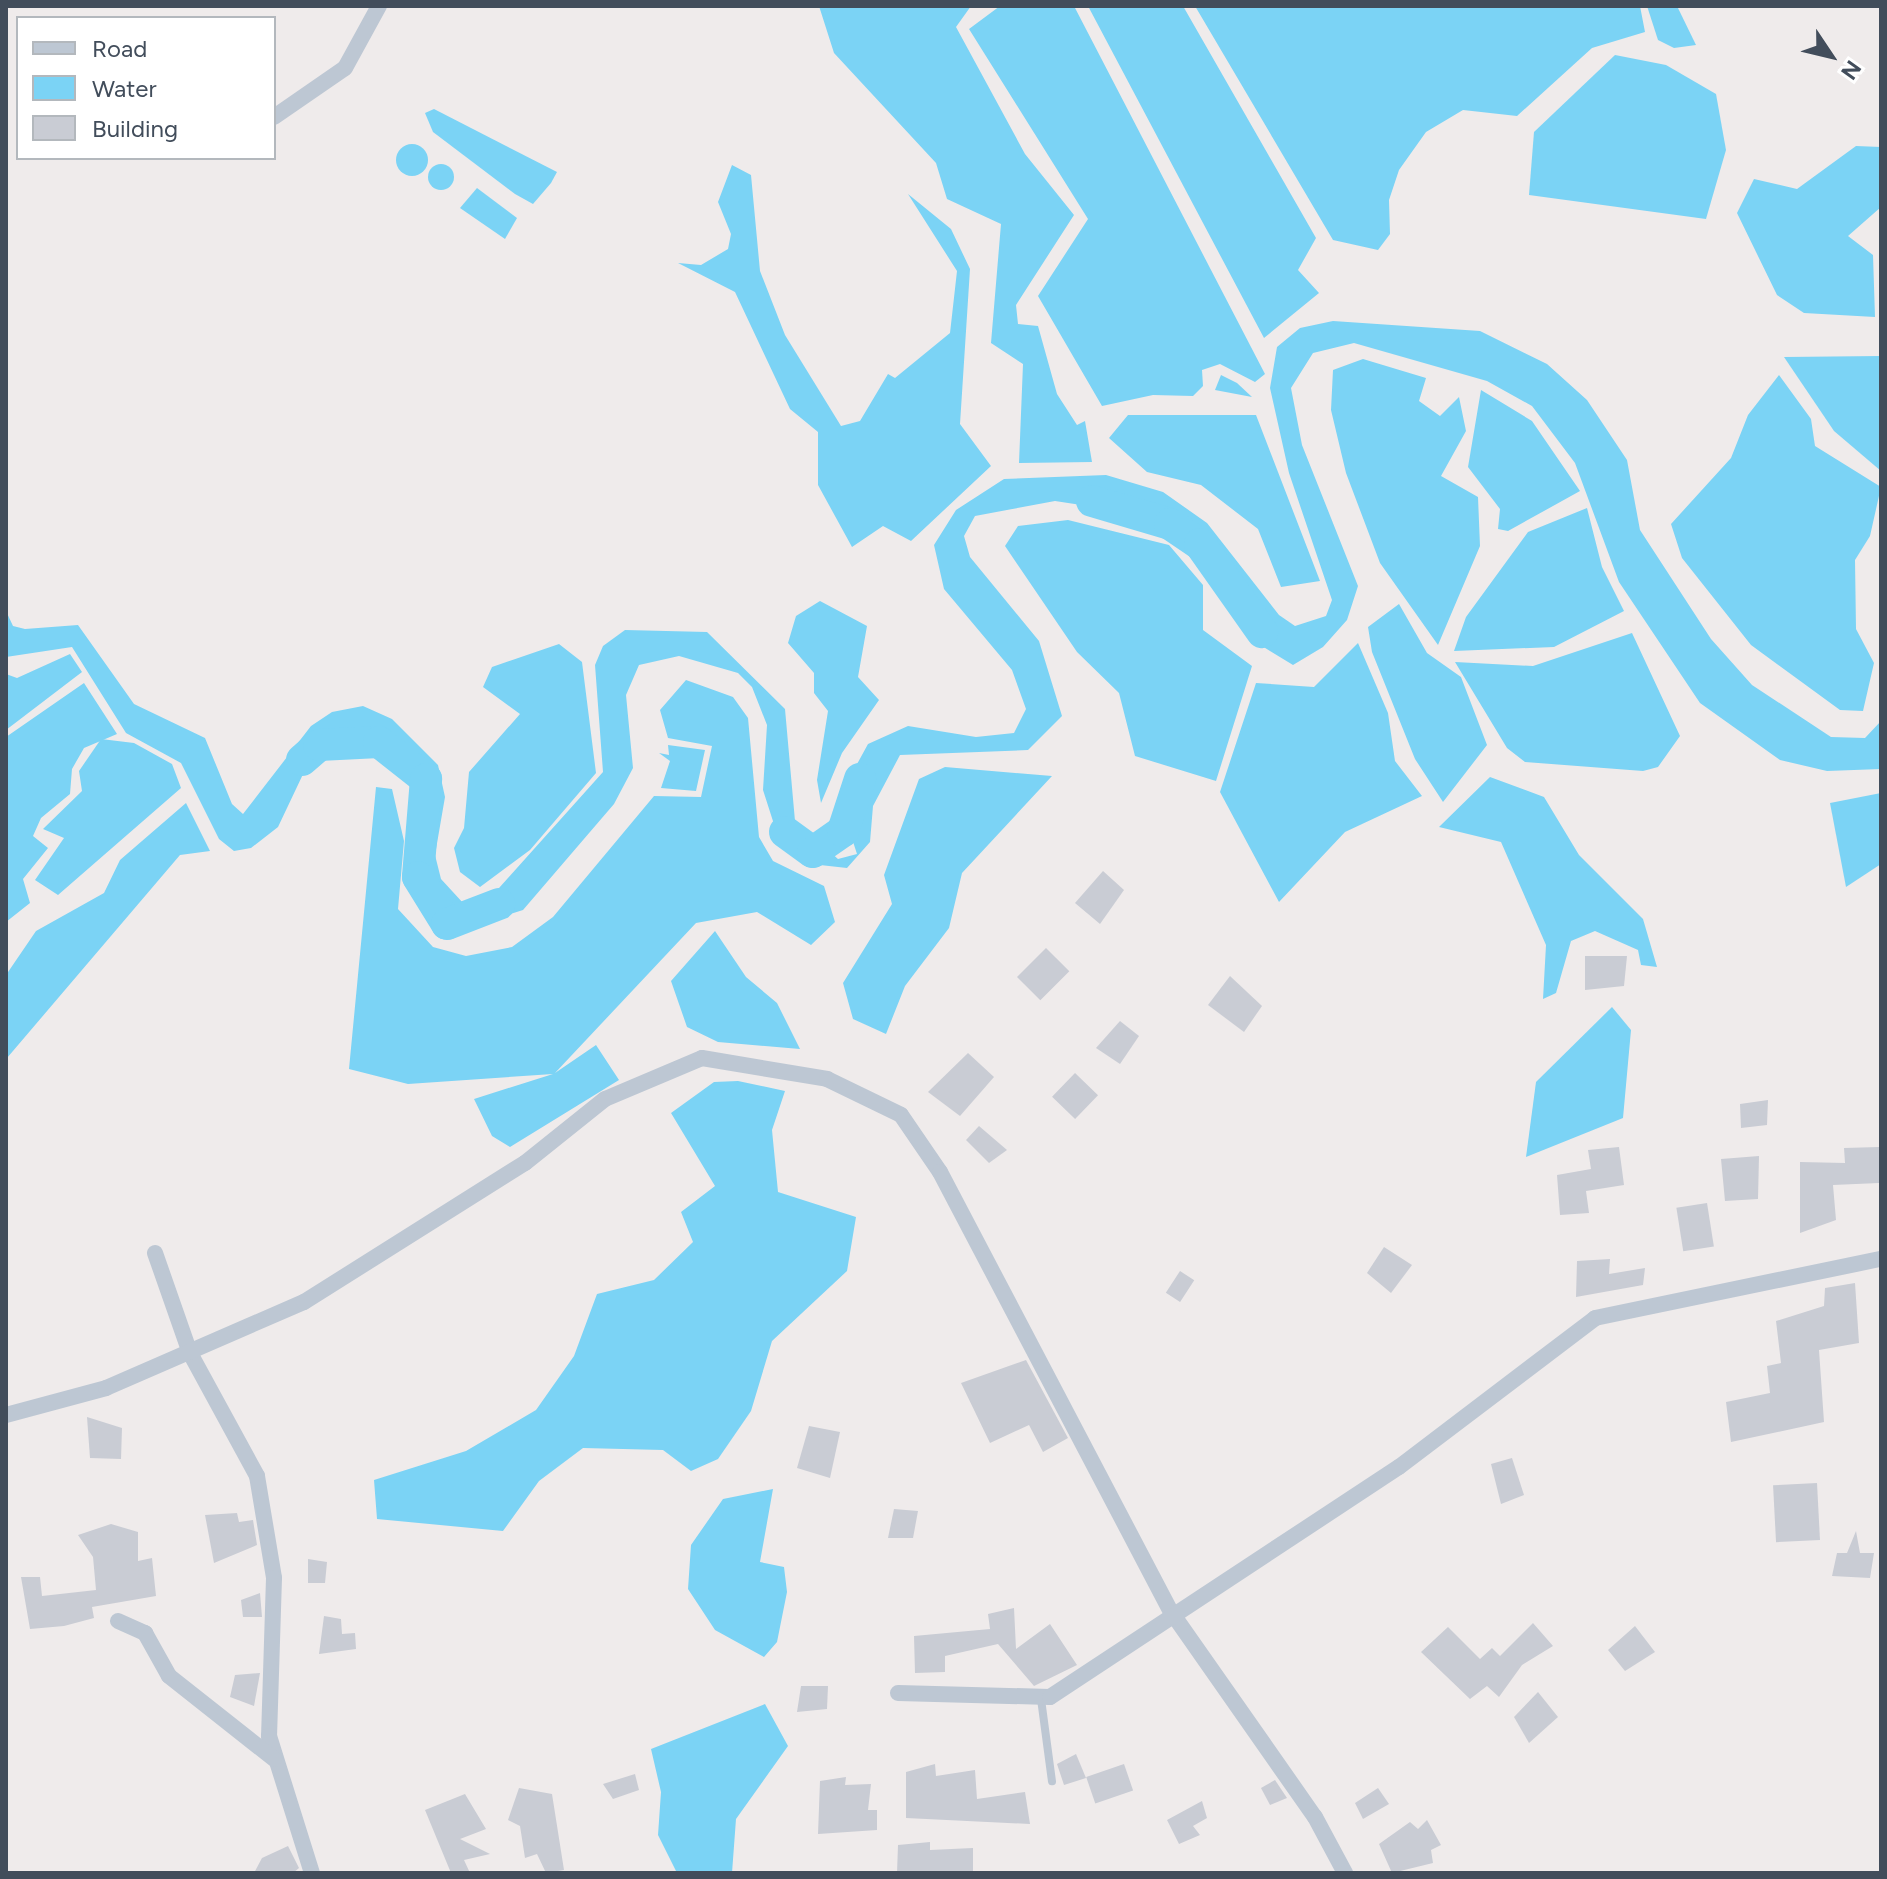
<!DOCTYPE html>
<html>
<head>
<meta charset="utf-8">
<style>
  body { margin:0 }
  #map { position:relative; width:1887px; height:1879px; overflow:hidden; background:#efebeb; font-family:Figtree,sans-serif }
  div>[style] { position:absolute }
  .water>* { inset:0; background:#7bd3f5 }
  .round { border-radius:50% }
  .river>* { height:32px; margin:-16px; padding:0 16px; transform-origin:16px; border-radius:16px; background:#7bd3f5 }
  .building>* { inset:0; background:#c9ccd4; transform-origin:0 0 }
  .service>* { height:8px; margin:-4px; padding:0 4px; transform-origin:4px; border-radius:4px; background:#bdc7d3 }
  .minor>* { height:16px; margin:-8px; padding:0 8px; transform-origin:8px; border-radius:8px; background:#bdc7d3 }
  span { translate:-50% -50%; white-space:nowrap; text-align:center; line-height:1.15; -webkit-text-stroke:6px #fff; paint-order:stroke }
  .frame { position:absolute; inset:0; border:8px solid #424d5b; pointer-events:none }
  .legend { position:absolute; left:16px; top:16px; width:260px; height:144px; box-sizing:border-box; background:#fff; border:2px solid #b3b8bd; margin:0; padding:10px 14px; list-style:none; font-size:24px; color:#424d5b }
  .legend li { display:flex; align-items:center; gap:16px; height:40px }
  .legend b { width:40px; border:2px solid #b3b8bd }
  .north { position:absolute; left:1791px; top:16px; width:80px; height:80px; -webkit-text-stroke:6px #fff; paint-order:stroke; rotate:125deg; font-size:22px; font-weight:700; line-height:32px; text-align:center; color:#424d5b }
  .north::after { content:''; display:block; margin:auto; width:28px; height:36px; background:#424d5b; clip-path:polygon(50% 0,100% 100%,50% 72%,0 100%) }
</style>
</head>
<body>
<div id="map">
  <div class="water">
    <i style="clip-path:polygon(819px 6px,971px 6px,956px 27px,1025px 154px,1074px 215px,1016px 305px,1018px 324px,1038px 326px,1057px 394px,1077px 425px,1085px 421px,1092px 462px,1019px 463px,1023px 364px,991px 343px,1001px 224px,947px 199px,936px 163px,834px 53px)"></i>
    <i style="clip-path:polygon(1000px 6px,1074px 6px,1265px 374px,1255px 382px,1220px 364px,1202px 370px,1203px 386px,1193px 396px,1153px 395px,1102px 406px,1038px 296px,1088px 219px,969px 29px)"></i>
    <i style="clip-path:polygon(1088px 6px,1183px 6px,1316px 238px,1298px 270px,1319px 293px,1264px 338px)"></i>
    <i style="clip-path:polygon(1195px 6px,1640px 6px,1645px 32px,1592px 48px,1517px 116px,1463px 110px,1426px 132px,1399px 170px,1389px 200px,1390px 234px,1378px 250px,1333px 240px)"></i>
    <i style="clip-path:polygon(1647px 6px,1677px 6px,1696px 45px,1674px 48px,1658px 40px)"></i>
    <i style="clip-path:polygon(1615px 55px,1666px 65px,1716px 94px,1726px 150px,1706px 219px,1529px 195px,1534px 132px)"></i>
    <i style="clip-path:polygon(434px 109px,557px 172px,551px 183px,533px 204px,515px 194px,433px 132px,425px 113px)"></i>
    <i class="round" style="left:396px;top:144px;width:32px;height:32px"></i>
    <i style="clip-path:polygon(1856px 146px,1881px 147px,1881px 207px,1848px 236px,1873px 255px,1875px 317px,1804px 313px,1777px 295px,1737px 213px,1754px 179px,1797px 189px)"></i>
    <i class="round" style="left:428px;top:164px;width:26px;height:26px"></i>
    <i style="clip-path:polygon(732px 165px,751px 175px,760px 271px,785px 335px,841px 426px,860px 421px,888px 374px,895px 378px,950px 333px,957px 271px,908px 194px,951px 229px,970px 269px,960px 424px,991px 466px,911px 541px,883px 526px,852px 547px,818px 485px,818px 432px,790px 409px,735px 292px,678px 263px,701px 265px,728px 249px,731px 234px,718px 202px)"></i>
    <i style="clip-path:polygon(477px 188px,517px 218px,505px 239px,460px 208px)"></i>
    <i style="clip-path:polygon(1333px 321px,1480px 331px,1547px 364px,1587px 400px,1627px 460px,1640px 530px,1711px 639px,1752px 685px,1831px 737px,1865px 738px,1881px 721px,1881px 769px,1827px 771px,1780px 760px,1700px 703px,1619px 582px,1575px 463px,1532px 406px,1487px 381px,1354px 343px,1313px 353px,1291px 388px,1302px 445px,1358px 586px,1347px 620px,1323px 647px,1293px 665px,1262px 646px,1238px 618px,1233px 587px,1203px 534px,1186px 521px,1055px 501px,975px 516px,964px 536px,970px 557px,1039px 641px,1062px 716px,1028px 750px,900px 755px,873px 806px,870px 842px,847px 868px,811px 864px,780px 843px,763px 790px,767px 725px,752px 687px,738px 673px,679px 656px,639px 665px,626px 695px,633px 768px,614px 804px,523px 910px,467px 928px,423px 870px,430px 798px,422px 768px,383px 736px,353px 728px,305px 770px,278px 827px,251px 848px,234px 851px,219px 839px,181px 763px,126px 733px,72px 647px,6px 657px,6px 611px,13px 626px,25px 629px,78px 625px,134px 704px,205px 738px,232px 804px,243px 814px,311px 726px,332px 712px,363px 706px,392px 719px,438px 765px,445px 797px,435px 855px,441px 879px,464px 904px,499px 888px,603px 772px,595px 665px,603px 646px,625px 630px,707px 632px,785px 709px,795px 821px,838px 859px,857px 854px,842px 808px,844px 788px,868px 744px,908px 726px,976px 737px,1014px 733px,1026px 709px,1012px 670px,944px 589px,934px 545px,956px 510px,1004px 479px,1106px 475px,1163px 492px,1207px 523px,1279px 615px,1295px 626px,1326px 616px,1332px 600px,1289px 473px,1270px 388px,1277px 347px,1300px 328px)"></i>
    <i style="clip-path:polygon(1881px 356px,1881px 471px,1834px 431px,1784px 357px)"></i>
    <i style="clip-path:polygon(1363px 359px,1426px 378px,1419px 401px,1440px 416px,1459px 397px,1466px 431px,1441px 476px,1478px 497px,1480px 546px,1438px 645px,1380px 563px,1346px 473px,1331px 410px,1333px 370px)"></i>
    <i style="clip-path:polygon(1221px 375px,1237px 383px,1252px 397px,1215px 390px)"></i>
    <i style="clip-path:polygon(1779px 375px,1811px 419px,1815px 446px,1881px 487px,1870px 536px,1855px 560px,1856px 629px,1874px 663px,1863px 711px,1840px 710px,1751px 645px,1682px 558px,1671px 524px,1731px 458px,1748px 415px)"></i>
    <i style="clip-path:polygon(1481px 390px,1532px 421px,1580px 491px,1508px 531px,1498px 529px,1500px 509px,1468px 467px)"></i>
    <i style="clip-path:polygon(1128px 415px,1256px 415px,1320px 581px,1281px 587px,1258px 529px,1201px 485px,1147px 472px,1109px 438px)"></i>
    <i style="clip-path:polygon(1587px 508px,1602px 567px,1624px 611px,1554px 647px,1454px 651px,1466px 617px,1528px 532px)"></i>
    <i style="clip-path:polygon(1068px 520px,1169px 545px,1203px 585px,1203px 630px,1252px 666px,1216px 781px,1135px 756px,1119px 693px,1077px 652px,1005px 546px,1018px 526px)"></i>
    <i style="clip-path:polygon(820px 601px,867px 626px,858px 677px,879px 700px,842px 753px,821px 803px,817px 780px,828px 711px,814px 693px,814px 673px,788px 643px,796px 616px)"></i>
    <i style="clip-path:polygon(1399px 604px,1427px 653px,1461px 677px,1487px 745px,1443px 802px,1415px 759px,1372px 652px,1368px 627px)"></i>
    <i style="clip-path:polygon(1632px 633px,1680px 736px,1658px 767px,1643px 771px,1525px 762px,1507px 748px,1455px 662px,1533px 666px)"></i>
    <i style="clip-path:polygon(1358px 643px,1388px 713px,1395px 761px,1422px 796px,1345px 832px,1279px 902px,1220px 792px,1256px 683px,1314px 687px)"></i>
    <i style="clip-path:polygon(559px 644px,582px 662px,596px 773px,530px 850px,480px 887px,460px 872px,454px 848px,464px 828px,469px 772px,520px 714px,483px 687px,492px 667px)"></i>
    <i style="clip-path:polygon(70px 654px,82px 672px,6px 730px,6px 674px,17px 678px)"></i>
    <i style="clip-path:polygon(686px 680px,733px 697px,748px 718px,759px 837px,773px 861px,824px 886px,835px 922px,811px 945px,757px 912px,696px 923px,555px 1073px,596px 1045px,619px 1080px,510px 1147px,492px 1136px,474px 1099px,553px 1074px,408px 1084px,349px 1069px,376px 787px,392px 789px,404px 841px,398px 909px,433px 947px,466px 956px,512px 947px,553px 917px,654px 796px,701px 797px,712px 746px,668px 738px,660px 710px)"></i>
    <i style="clip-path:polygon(84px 683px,117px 734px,84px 748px,72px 769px,70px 794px,41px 818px,33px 836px,48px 848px,23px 879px,30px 903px,6px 922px,6px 737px)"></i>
    <i style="clip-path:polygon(101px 739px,134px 743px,172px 764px,181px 788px,58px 895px,35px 880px,64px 838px,43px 829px,82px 791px,79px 771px)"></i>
    <i style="clip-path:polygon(668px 745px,705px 750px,696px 791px,661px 788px,670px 761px,659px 753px,669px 755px)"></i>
    <i style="clip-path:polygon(945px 767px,1052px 776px,962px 873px,949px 928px,905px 986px,886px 1034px,853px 1019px,843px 983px,892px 904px,884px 875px,919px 779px)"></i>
    <i style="clip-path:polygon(1490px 777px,1544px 797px,1579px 855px,1643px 919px,1657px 967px,1641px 965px,1638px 950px,1595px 931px,1571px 941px,1556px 993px,1543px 999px,1546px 945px,1501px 842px,1439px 827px)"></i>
    <i style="clip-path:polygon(1881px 793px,1881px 864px,1846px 887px,1830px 803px)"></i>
    <i style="clip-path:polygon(186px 803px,210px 851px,180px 855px,7px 1058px,6px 975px,36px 931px,104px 893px,120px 860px)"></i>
    <i style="clip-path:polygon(715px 931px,746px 977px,777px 1003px,800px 1049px,718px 1042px,687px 1027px,671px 981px)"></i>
    <i style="clip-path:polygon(1612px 1007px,1631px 1030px,1623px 1118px,1526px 1157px,1536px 1082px)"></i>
    <i style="clip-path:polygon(738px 1081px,785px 1091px,772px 1130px,778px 1192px,856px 1217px,847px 1271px,772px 1341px,751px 1411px,718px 1459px,691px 1471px,663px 1450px,583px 1448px,539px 1481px,503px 1531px,377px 1519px,374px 1480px,466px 1451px,536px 1410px,574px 1356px,597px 1294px,654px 1280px,693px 1242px,681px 1212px,715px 1186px,671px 1113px,714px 1082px)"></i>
    <i style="clip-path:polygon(773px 1489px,760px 1562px,784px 1567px,787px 1592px,777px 1642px,764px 1657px,715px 1630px,688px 1589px,691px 1545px,723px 1499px)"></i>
    <i style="clip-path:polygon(765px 1704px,788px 1746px,736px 1819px,732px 1873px,677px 1873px,658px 1835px,661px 1792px,651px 1749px)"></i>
  </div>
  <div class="river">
    <i style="left:1092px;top:501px;width:81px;rotate:16.4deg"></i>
    <i style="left:1170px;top:524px;width:36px;rotate:34deg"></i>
    <i style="left:1200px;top:544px;width:108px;rotate:54.8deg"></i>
    <i style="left:302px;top:760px;width:23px;rotate:-41deg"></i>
    <i style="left:319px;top:745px;width:60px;rotate:-2.9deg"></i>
    <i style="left:379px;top:742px;width:60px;rotate:38.2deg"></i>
    <i style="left:426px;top:779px;width:98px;rotate:94.7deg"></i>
    <i style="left:418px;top:877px;width:55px;rotate:58.3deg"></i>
    <i style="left:447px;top:924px;width:56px;rotate:-21deg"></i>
    <i style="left:785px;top:832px;width:34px;rotate:36deg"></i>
    <i style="left:813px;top:852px;width:37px;rotate:-35deg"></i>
    <i style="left:843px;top:831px;width:55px;rotate:-71.9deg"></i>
  </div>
  <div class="building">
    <i style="clip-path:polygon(1103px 871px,1124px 890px,1100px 924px,1075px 903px)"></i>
    <i style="left:1046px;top:948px;width:33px;height:41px;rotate:45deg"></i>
    <i style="clip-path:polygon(1585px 956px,1627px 956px,1624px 986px,1585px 990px)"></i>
    <i style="clip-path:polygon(1230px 976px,1262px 1006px,1244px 1032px,1208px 1005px)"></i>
    <i style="clip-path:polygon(1120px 1021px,1139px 1036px,1120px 1064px,1096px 1048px)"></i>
    <i style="clip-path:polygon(968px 1053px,994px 1077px,960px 1116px,928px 1092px)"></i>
    <i style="left:1075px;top:1073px;width:32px;height:33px;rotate:44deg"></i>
    <i style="clip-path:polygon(1768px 1100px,1767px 1125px,1741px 1128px,1740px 1104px)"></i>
    <i style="clip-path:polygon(979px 1126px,1007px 1150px,989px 1163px,966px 1140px)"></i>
    <i style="clip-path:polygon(1619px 1147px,1624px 1185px,1586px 1191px,1589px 1213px,1560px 1215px,1557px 1175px,1591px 1169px,1588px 1150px)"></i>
    <i style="clip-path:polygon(1879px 1147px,1879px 1183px,1833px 1185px,1836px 1220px,1800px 1233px,1800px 1162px,1845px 1163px,1844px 1148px)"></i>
    <i style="clip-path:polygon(1759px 1156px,1758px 1199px,1725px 1201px,1721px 1159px)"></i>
    <i style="left:1707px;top:1203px;width:44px;height:31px;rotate:81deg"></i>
    <i style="clip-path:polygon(1384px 1247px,1412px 1265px,1391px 1293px,1367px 1273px)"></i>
    <i style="clip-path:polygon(1610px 1259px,1609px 1274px,1645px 1268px,1643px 1285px,1576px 1297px,1577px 1261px)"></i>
    <i style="left:1180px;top:1271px;width:17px;height:26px;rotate:33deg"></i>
    <i style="clip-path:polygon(1855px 1283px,1859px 1343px,1819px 1350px,1824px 1422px,1731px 1442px,1726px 1402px,1770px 1393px,1767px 1366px,1781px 1363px,1776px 1321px,1824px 1306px,1825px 1288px)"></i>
    <i style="clip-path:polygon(1026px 1360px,1068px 1438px,1043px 1452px,1029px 1425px,990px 1443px,961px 1383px)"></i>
    <i style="clip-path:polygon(87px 1417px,122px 1428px,121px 1459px,90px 1458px)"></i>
    <i style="clip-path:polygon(809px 1426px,840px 1432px,830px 1478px,797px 1468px)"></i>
    <i style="clip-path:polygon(1512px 1458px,1524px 1495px,1501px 1504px,1491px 1464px)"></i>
    <i style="left:1817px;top:1483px;width:57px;height:44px;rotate:87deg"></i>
    <i style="clip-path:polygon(894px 1509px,918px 1511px,913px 1538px,888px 1538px)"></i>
    <i style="clip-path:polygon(237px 1513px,239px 1522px,253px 1520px,257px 1545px,214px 1563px,205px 1515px)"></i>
    <i style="clip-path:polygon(111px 1524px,138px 1532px,138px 1561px,152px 1558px,156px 1596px,92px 1607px,94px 1618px,64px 1626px,30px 1629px,21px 1577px,40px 1577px,42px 1596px,96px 1590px,93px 1557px,78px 1535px)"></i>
    <i style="clip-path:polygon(1856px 1531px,1860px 1553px,1874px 1553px,1870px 1578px,1832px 1576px,1837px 1553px,1847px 1553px)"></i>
    <i style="clip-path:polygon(308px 1559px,327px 1562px,325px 1583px,308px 1583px)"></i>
    <i style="clip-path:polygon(260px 1593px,262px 1617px,243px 1617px,241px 1600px)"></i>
    <i style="clip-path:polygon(1014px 1608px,1016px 1649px,1050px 1624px,1077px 1665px,1034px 1686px,998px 1644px,945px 1656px,945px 1672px,915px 1673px,914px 1636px,990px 1629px,988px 1614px)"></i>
    <i style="clip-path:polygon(324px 1616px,341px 1619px,342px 1634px,355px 1633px,356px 1649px,319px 1654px)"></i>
    <i style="clip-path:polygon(1533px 1623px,1553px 1646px,1522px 1665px,1499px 1697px,1487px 1686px,1470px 1699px,1421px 1652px,1448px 1627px,1480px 1659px,1492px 1648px,1500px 1656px)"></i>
    <i style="clip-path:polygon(1635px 1626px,1655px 1652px,1625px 1671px,1608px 1650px)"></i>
    <i style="clip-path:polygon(260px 1673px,254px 1706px,230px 1697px,235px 1675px)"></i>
    <i style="clip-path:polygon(801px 1686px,828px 1686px,827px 1709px,797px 1712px)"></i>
    <i style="clip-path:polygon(1538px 1692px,1558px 1717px,1529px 1743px,1514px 1717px)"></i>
    <i style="clip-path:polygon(1076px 1754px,1086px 1778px,1064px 1785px,1057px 1764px)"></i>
    <i style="clip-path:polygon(935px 1764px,936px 1776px,975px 1770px,977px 1799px,1025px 1792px,1030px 1824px,906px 1818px,906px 1772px)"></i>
    <i style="left:1124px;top:1764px;width:28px;height:40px;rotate:71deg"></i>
    <i style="clip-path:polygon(635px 1774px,639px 1790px,613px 1799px,603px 1784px)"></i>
    <i style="clip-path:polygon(846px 1777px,845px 1785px,871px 1784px,868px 1810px,877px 1810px,877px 1830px,818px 1834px,820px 1781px)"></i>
    <i style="clip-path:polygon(1275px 1780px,1287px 1798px,1270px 1805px,1261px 1788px)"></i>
    <i style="clip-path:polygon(519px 1788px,552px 1794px,564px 1870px,546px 1873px,537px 1854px,525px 1858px,520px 1826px,508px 1820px)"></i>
    <i style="clip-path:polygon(1378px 1788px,1389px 1804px,1363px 1819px,1355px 1803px)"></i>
    <i style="clip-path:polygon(465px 1794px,486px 1829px,460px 1839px,490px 1854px,464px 1860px,470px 1873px,451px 1873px,425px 1810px)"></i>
    <i style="clip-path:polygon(1202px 1801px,1207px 1818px,1193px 1826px,1200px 1835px,1179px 1844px,1167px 1820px)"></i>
    <i style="clip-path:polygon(1427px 1820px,1441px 1845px,1431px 1850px,1433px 1863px,1392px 1873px,1379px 1844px,1410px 1822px,1418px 1829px)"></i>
    <i style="clip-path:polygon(930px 1842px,930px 1850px,973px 1848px,973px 1873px,897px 1873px,898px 1845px)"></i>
    <i style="clip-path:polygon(288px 1846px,299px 1868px,293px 1873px,254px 1873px,262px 1858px)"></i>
  </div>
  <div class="service">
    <i style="left:1041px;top:1699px;width:83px;rotate:82.4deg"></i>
  </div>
  <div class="minor">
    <i style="left:274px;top:117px;width:86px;rotate:-34.6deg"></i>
    <i style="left:345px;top:68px;width:71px;rotate:-61.3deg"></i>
    <i style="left:155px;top:1253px;width:106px;rotate:70.7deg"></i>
    <i style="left:190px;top:1353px;width:140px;rotate:61.4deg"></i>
    <i style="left:257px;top:1476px;width:103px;rotate:80.5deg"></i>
    <i style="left:274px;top:1578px;width:158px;rotate:91.8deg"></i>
    <i style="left:269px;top:1736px;width:144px;rotate:72.6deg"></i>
    <i style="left:6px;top:1415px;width:104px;rotate:-15.1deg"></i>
    <i style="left:106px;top:1388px;width:216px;rotate:-23.5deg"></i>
    <i style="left:304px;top:1302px;width:261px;rotate:-32.2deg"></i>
    <i style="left:525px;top:1163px;width:102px;rotate:-38.7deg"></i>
    <i style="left:605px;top:1099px;width:105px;rotate:-22.9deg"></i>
    <i style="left:702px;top:1058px;width:127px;rotate:9.5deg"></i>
    <i style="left:827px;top:1079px;width:82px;rotate:25.9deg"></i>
    <i style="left:901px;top:1115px;width:69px;rotate:55.6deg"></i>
    <i style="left:940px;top:1172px;width:498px;rotate:62.3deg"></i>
    <i style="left:1172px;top:1613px;width:249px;rotate:55deg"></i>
    <i style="left:1315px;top:1817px;width:64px;rotate:61.8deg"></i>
    <i style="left:118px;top:1621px;width:30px;rotate:24deg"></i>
    <i style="left:145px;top:1633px;width:49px;rotate:60.8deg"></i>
    <i style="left:169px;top:1676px;width:134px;rotate:38.3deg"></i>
    <i style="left:898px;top:1693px;width:152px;rotate:1.5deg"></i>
    <i style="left:1050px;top:1697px;width:418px;rotate:-33.4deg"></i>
    <i style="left:1399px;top:1467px;width:246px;rotate:-37.2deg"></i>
    <i style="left:1595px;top:1318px;width:292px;rotate:-11.7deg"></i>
  </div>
  <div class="frame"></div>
  <ul class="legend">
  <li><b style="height:10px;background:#bdc7d3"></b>Road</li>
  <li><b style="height:22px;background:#7bd3f5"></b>Water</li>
  <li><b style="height:22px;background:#c9ccd4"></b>Building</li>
  </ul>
  <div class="north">N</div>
</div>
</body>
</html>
